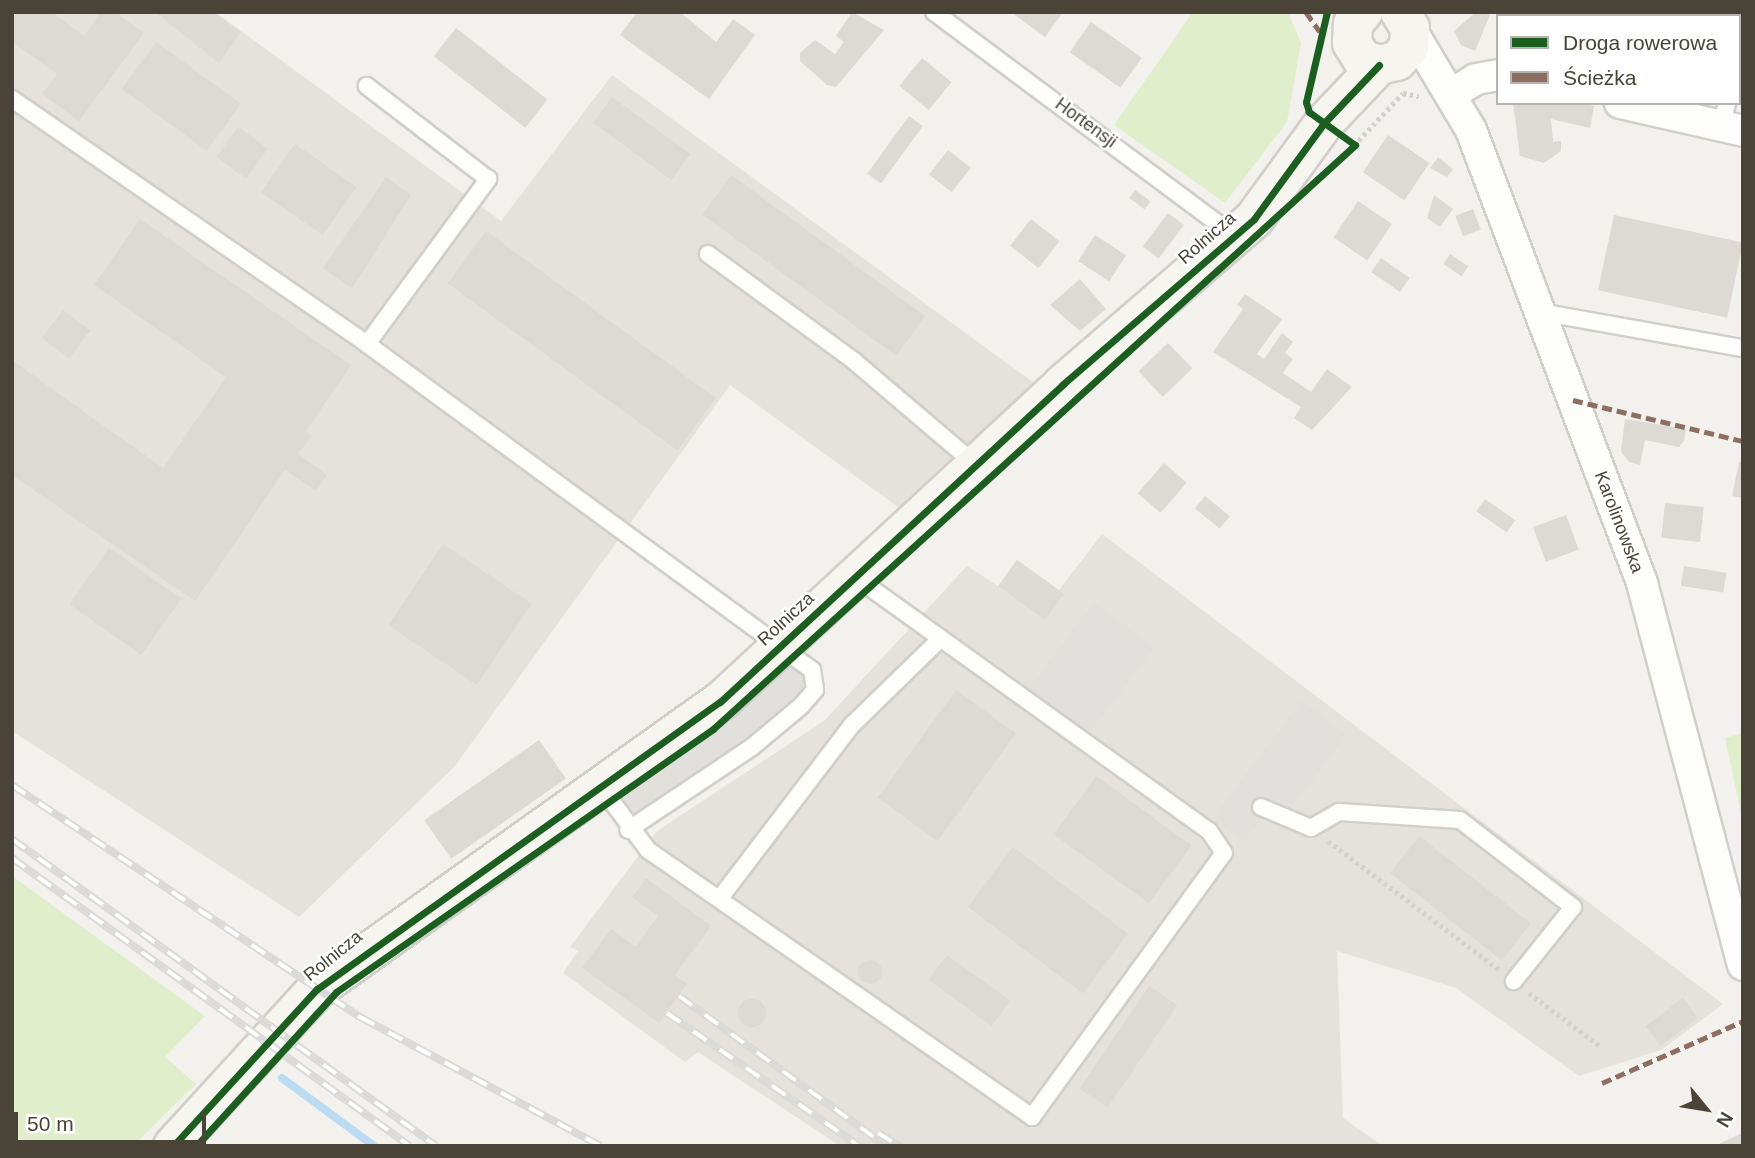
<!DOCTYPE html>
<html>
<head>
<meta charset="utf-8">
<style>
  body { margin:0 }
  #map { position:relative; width:1755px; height:1158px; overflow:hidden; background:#f3f1ed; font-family:Arial,sans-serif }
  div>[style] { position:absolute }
  .industrial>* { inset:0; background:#e5e1dc }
  .green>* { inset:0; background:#e0eecc }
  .parking>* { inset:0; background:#e2e0dc; transform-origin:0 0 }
  .stream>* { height:8px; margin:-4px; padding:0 4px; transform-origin:4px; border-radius:4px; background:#bcdbf3 }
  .building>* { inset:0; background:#dddad5; transform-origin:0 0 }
  .round { border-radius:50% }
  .path>* { height:4.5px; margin-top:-2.25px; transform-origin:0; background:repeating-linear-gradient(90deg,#d3d1cb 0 3.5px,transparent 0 7px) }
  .roads { filter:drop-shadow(2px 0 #d1cfca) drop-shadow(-2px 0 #d1cfca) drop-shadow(0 2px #d1cfca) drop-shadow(0 -2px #d1cfca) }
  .lane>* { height:16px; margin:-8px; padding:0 8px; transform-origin:8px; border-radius:8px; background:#fdfdfc }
  .street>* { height:30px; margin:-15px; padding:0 15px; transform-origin:15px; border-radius:15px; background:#fdfdfc }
  .secondary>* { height:38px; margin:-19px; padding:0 19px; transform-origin:19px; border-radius:19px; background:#f7f5f0 }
  .rail>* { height:8px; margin-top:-4px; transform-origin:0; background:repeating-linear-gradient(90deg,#fff 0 16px,#dadad9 0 32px); box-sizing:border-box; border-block:2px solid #dadad9 }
  .quiet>* { height:5px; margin-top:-2.5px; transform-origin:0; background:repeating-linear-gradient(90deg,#8d6e63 0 10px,transparent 0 15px) }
  .cycleway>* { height:7px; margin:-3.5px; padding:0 3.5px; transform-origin:3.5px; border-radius:3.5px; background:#1b5e20 }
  span { translate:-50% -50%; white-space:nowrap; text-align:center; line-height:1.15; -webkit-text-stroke:5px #fff; paint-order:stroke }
  .street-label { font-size:18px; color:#4a4337 }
  .frame { position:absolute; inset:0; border:14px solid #4a4337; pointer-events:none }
  .legend { position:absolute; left:1496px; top:14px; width:245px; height:91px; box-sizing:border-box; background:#fff; border:2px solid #b7b4af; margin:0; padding:9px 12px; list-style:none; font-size:21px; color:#4a4337 }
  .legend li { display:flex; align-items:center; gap:14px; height:35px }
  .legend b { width:35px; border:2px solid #b7b4af }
  .north { position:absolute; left:1671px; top:1074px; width:70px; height:70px; -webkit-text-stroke:5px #fff; paint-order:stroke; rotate:120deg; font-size:19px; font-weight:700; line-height:28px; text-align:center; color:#4a4337 }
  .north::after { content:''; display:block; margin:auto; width:24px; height:32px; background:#4a4337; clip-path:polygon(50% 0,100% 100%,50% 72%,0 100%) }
  .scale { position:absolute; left:14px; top:1112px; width:192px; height:32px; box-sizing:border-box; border:4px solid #4a4337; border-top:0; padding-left:9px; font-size:21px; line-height:24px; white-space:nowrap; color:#4a4337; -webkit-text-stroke:5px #fff; paint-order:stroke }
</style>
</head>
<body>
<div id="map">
  <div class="industrial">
    <i style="clip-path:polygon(12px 12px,215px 12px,501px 221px,612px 75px,1034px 383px,898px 507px,730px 385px,455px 766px,299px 917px,12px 731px)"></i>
    <i style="clip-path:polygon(1102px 534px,1723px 1004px,1661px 1050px,1579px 1076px,1456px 988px,1337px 951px,1343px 1118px,1383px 1146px,840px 1146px,698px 1052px,685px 1062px,563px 973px,578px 951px,570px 947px,657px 831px,824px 721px,967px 566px,998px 586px,1017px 560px,1059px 590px)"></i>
  </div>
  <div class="green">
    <i style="clip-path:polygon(1193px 12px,1288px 12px,1301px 43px,1287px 122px,1225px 203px,1114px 125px)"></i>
    <i style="clip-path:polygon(1743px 733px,1743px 822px,1725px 738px)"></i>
    <i style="clip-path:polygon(12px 876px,205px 1016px,165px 1057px,196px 1084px,133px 1146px,12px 1143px)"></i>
  </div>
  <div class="parking">
    <i style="left:1094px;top:602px;width:75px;height:108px;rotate:37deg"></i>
    <i style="clip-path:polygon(794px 656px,815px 690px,628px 830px,610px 803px,681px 755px)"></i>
    <i style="clip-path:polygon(1302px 701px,1347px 735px,1291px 808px,1277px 798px,1243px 842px,1212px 818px)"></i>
  </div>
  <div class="stream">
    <i style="left:282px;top:1078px;width:114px;rotate:36.5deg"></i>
  </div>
  <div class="building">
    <i style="clip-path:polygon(12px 12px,52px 12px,84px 36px,101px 12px,115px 12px,144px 33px,79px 121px,42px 94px,57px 74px,12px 42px)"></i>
    <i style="clip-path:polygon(155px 12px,213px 12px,241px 32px,219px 63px)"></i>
    <i style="clip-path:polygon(637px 12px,680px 12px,716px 42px,733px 19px,755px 35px,709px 99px,620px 35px)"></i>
    <i style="clip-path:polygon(852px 12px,884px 30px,836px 87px,827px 85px,800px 61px,800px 53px,815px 40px,835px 54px,844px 42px,836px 36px)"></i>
    <i style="clip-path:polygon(1011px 12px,1063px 12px,1045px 37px)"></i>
    <i style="clip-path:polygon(1476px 12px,1491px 12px,1475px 51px,1461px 45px,1454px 31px)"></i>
    <i style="left:1091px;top:22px;width:62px;height:37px;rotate:35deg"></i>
    <i style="left:456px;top:28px;width:116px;height:36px;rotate:38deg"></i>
    <i style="left:156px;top:42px;width:105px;height:58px;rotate:36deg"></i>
    <i style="left:922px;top:58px;width:38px;height:36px;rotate:39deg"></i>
    <i style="left:612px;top:97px;width:97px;height:32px;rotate:36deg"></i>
    <i style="clip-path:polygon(1513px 103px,1578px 103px,1594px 106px,1590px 128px,1551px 119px,1553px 142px,1561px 141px,1561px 151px,1544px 163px,1520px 156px)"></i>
    <i style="left:909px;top:116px;width:17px;height:71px;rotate:36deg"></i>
    <i style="left:238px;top:127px;width:37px;height:37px;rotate:36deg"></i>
    <i style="left:1388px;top:135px;width:50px;height:45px;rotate:34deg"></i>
    <i style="left:295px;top:144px;width:75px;height:59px;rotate:35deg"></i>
    <i style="left:948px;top:150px;width:29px;height:31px;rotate:38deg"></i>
    <i style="clip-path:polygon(1438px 157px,1453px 169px,1447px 177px,1430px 168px)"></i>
    <i style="left:731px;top:175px;width:240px;height:49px;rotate:36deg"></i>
    <i style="clip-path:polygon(386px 177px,411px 195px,352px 289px,323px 268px)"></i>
    <i style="left:1135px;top:190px;width:19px;height:10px;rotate:36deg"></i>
    <i style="clip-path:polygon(1434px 195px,1453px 209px,1440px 227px,1427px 218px)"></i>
    <i style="left:1358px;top:201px;width:41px;height:44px;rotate:34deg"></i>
    <i style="left:1473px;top:209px;width:22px;height:19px;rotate:69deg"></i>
    <i style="left:1168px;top:213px;width:20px;height:42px;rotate:37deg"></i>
    <i style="left:1614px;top:215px;width:132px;height:77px;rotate:12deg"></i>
    <i style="clip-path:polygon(140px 219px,351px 365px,306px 431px,312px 436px,298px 454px,327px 475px,316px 491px,285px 470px,195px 601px,12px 475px,12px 360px,163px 468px,226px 377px,94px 285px)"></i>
    <i style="left:1031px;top:219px;width:36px;height:34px;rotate:38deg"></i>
    <i style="left:486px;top:231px;width:284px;height:65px;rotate:36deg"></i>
    <i style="left:1095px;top:235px;width:37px;height:31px;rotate:33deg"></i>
    <i style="left:1450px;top:254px;width:22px;height:12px;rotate:34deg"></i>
    <i style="left:1381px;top:258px;width:35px;height:17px;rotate:35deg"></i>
    <i style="clip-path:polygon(1080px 279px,1106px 309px,1080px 331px,1050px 305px)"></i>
    <i style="clip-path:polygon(1245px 294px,1282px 319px,1257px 354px,1264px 359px,1282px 333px,1293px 342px,1285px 353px,1293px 359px,1283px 373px,1311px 392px,1327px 369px,1352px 387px,1312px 430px,1294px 418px,1301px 407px,1213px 352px,1243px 309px,1237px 305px)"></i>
    <i style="left:63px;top:310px;width:34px;height:35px;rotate:37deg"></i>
    <i style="left:1168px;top:343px;width:35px;height:41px;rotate:46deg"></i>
    <i style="clip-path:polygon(1625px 419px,1686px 429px,1684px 441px,1679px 447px,1645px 440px,1640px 465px,1629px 462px,1621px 452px)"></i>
    <i style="clip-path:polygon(1739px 462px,1743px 463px,1743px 498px,1732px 496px)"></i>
    <i style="left:1164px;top:463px;width:30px;height:40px;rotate:41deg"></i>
    <i style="left:1205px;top:496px;width:32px;height:16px;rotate:39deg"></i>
    <i style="left:1485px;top:499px;width:37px;height:15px;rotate:35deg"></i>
    <i style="left:1665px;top:503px;width:39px;height:35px;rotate:6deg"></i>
    <i style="left:1566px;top:515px;width:37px;height:35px;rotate:70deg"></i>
    <i style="left:443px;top:544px;width:107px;height:98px;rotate:34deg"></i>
    <i style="left:109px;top:548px;width:88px;height:69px;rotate:35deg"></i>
    <i style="left:1017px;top:560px;width:58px;height:32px;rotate:36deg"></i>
    <i style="left:1684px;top:566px;width:43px;height:20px;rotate:9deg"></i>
    <i style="left:956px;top:690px;width:74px;height:133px;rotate:36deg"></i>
    <i style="left:539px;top:740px;width:47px;height:140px;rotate:55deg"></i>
    <i style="left:1096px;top:776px;width:118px;height:72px;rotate:36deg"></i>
    <i style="left:1419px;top:836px;width:142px;height:47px;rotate:38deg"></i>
    <i style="left:1013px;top:847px;width:144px;height:75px;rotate:37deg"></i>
    <i style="clip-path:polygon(646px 878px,711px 926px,675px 975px,687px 984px,659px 1023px,582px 968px,611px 929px,636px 947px,658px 916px,632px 897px)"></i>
    <i style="left:947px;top:955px;width:78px;height:31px;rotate:36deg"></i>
    <i class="round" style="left:858px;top:960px;width:24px;height:24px"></i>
    <i style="left:1149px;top:986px;width:34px;height:124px;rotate:34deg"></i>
    <i style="left:1683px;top:998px;width:25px;height:47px;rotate:53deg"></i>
    <i class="round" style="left:738px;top:999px;width:28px;height:28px"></i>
    <i style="clip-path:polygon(1743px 1133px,1743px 1146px,1714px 1146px)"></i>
  </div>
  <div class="path">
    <i style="left:1339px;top:161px;width:93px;rotate:-46.7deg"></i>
    <i style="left:1403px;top:93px;width:16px;rotate:11deg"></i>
    <i style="left:1328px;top:841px;width:215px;rotate:36.9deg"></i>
    <i style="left:1529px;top:993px;width:89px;rotate:36.7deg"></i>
  </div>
  <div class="roads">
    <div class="lane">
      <i style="left:934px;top:12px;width:375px;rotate:36.7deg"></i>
      <i style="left:1736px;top:16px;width:4px;rotate:-76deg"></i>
      <i style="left:12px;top:99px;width:431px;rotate:34.6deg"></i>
      <i style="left:367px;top:344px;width:552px;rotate:36.23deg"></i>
      <i style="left:812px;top:670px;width:20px;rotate:81deg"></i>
      <i style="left:815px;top:690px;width:21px;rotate:131deg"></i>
      <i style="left:801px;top:706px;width:64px;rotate:140.1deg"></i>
      <i style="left:752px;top:747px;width:149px;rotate:146.2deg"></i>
      <i style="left:1721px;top:126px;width:24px;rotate:-75deg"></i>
      <i style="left:708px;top:254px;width:181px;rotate:36.2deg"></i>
      <i style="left:854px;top:361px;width:160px;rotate:40.4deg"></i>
      <i style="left:1540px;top:312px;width:206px;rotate:10.1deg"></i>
      <i style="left:367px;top:344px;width:205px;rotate:-53.7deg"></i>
      <i style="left:488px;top:179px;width:153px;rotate:-142.5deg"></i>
      <i style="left:601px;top:787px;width:79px;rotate:53.3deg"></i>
      <i style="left:648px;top:850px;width:468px;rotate:34.8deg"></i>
      <i style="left:1032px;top:1117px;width:326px;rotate:-54deg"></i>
      <i style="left:1224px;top:853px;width:27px;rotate:-124deg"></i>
      <i style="left:1209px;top:831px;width:436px;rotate:-144.3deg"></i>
      <i style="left:1261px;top:807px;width:54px;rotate:22.8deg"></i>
      <i style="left:1311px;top:828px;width:32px;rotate:-30deg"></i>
      <i style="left:1339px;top:812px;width:121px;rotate:3.8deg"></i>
      <i style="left:1460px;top:820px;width:143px;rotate:37.6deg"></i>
      <i style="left:1573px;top:907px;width:95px;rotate:128.6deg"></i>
      <i style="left:720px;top:898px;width:218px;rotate:-52.7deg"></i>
      <i style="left:852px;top:725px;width:120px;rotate:-44.3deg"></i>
    </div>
    <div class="street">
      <i style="left:1410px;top:28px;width:119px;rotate:59.1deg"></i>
      <i style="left:1471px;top:130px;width:484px;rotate:69.3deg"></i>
      <i style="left:1642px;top:583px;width:395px;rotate:75.2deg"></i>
      <i style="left:1452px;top:94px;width:28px;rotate:-32deg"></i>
      <i style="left:1476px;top:79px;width:22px;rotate:-10deg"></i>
      <i style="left:1620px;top:103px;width:126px;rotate:12.8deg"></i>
    </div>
    <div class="secondary">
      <i style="left:1363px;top:12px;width:16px;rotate:130deg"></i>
      <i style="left:1353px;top:24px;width:19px;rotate:93deg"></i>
      <i style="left:1352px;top:43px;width:19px;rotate:58deg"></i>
      <i style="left:1362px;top:59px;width:18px;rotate:19deg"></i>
      <i style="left:1379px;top:65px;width:18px;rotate:-13deg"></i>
      <i style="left:1397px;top:61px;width:18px;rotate:-49deg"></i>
      <i style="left:1409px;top:47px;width:19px;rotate:-87deg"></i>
      <i style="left:1410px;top:28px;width:19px;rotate:-122deg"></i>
      <i style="left:173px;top:1146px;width:213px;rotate:-47.5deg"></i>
      <i style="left:317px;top:989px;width:495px;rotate:-35.5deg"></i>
      <i style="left:720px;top:702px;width:468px;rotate:-42.8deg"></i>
      <i style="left:1063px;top:384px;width:252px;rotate:-40.8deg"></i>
      <i style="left:1254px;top:219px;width:119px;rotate:-53.9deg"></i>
      <i style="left:1324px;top:123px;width:80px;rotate:-46.5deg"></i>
    </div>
  </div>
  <div class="rail">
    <i style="left:12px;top:785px;width:418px;rotate:33.7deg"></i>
    <i style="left:360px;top:1017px;width:273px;rotate:28.2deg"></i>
    <i style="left:12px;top:839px;width:523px;rotate:35.91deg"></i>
    <i style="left:12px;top:858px;width:491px;rotate:35.9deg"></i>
    <i style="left:679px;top:996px;width:256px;rotate:35.9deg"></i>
    <i style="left:667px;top:1013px;width:234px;rotate:34.7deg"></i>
    <i style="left:878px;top:1133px;width:26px;rotate:31deg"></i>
  </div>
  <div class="quiet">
    <i style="left:1306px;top:12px;width:24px;rotate:55deg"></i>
    <i style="left:1573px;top:400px;width:175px;rotate:13.6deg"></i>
    <i style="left:1602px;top:1083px;width:154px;rotate:-23.7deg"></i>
  </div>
  <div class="cycleway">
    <i style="left:173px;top:1146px;width:213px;rotate:-47.5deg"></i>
    <i style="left:317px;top:989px;width:495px;rotate:-35.5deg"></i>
    <i style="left:720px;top:702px;width:468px;rotate:-42.8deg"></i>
    <i style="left:1063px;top:384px;width:252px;rotate:-40.8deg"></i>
    <i style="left:1254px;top:219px;width:119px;rotate:-53.9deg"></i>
    <i style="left:1324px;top:123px;width:80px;rotate:-46.5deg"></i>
    <i style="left:196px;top:1146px;width:208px;rotate:-47.7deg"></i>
    <i style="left:336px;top:992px;width:460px;rotate:-34.9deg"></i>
    <i style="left:713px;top:729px;width:868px;rotate:-42.29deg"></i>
    <i style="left:1355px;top:145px;width:57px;rotate:-144.3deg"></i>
    <i style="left:1309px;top:112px;width:10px;rotate:-107deg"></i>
    <i style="left:1306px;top:102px;width:92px;rotate:-76.9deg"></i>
  </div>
  <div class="street-label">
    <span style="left:1086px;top:123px;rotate:36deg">Hortensji</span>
    <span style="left:1207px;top:238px;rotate:-41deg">Rolnicza</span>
    <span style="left:1619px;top:522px;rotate:69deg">Karolinowska</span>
    <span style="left:786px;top:619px;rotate:-43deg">Rolnicza</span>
    <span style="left:333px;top:956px;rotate:-39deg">Rolnicza</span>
  </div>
  <div class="frame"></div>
  <ul class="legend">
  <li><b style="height:9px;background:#1b5e20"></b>Droga rowerowa</li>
  <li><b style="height:9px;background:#8d6e63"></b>Ścieżka</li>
  </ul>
  <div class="north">N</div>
  <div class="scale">50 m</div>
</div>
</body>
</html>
